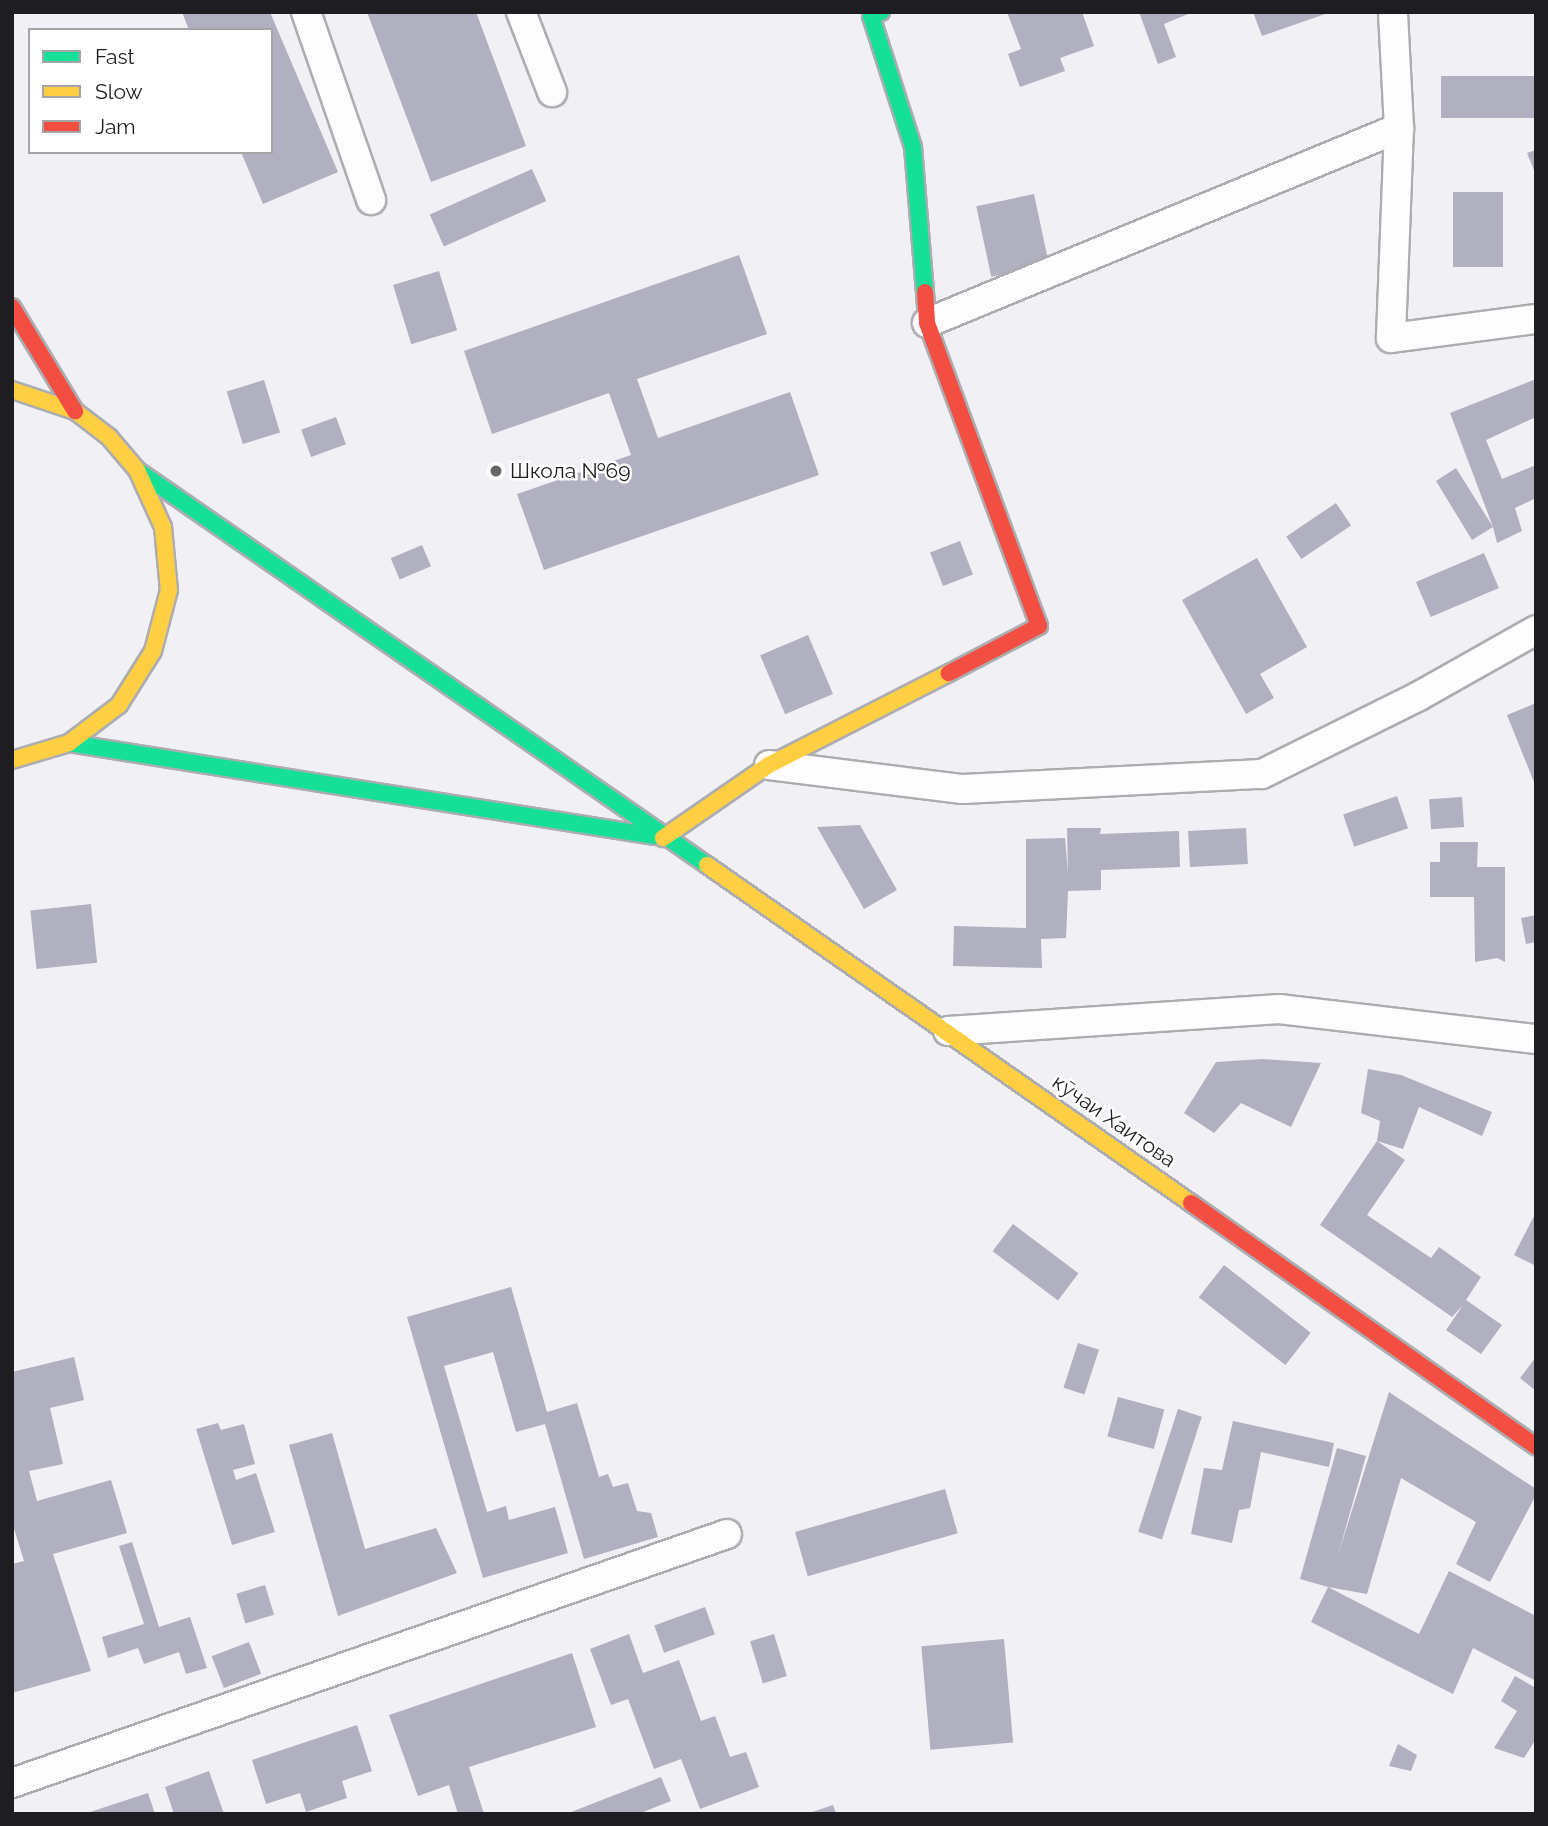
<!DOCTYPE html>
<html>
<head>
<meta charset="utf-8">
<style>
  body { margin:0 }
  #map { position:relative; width:1548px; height:1826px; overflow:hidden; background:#f0f0f5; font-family:Raleway,sans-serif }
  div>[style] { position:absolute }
  .building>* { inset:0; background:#b0b0c0; transform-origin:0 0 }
  .roads { filter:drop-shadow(2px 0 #acadb1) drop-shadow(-2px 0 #acadb1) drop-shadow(0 2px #acadb1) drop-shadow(0 -2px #acadb1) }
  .street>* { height:28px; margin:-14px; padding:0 14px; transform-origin:14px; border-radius:14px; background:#fdfdfe }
  .fast>* { height:16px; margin:-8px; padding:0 8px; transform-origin:8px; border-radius:8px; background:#16e098 }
  .slow>* { height:16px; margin:-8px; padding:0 8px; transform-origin:8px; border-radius:8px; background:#ffcf43 }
  .jam>* { height:16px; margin:-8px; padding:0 8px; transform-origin:8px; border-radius:8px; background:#f24e42 }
  .dots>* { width:19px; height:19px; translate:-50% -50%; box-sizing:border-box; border:4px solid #fff; border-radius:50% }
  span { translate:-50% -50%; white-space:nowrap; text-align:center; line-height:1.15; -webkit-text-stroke:5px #fff; paint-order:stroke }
  .poi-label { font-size:21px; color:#1e1e22 }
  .left { translate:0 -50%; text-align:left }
  .street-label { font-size:21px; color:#1e1e22 }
  .frame { position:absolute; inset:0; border:14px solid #1e1e22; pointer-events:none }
  .legend { position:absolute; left:28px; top:28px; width:245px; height:126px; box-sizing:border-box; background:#fff; border:2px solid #a5a5a7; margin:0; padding:9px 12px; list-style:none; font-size:21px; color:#1e1e22 }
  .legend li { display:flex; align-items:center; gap:14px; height:35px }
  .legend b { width:35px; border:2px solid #a5a5a7 }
</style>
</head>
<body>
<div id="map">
  <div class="building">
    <i style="clip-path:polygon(182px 12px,270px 12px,338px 172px,263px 204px,241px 152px,271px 152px,271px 30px,189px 30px)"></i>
    <i style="clip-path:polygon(367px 12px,476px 12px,526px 146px,431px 182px)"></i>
    <i style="clip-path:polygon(1007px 12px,1082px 12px,1094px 46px,1060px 58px,1065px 71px,1020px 87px,1008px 54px,1021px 49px)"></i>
    <i style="clip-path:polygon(1139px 12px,1193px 12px,1164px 24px,1176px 57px,1158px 64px)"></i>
    <i style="clip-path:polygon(1253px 12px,1328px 12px,1328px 13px,1262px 36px)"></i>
    <i style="left:1536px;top:76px;width:42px;height:95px;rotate:90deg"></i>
    <i style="clip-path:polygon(1536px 150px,1536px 175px,1527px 153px)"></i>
    <i style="left:532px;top:169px;width:35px;height:112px;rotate:66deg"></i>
    <i style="left:1453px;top:192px;width:50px;height:75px"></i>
    <i style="left:1034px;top:194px;width:72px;height:59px;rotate:78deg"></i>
    <i style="clip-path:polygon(739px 255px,767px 334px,637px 379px,658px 438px,790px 392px,819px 475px,544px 570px,517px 494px,631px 455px,609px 393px,492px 434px,464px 351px)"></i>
    <i style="left:439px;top:271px;width:62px;height:48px;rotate:73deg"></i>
    <i style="clip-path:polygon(1536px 379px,1536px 417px,1486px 440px,1502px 479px,1536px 465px,1536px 498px,1515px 508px,1522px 531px,1497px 543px,1493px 527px,1472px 540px,1436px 481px,1456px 468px,1493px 527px,1450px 413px)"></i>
    <i style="left:264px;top:380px;width:55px;height:39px;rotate:73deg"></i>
    <i style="left:336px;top:417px;width:29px;height:37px;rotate:70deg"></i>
    <i style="left:1336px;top:503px;width:27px;height:60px;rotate:56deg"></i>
    <i style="left:960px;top:541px;width:36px;height:32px;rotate:69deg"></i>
    <i style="left:422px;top:545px;width:23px;height:34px;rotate:67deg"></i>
    <i style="left:1484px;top:553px;width:38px;height:74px;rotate:67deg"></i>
    <i style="clip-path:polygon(1257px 558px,1307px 647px,1260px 674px,1274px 698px,1246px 714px,1182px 600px)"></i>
    <i style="left:808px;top:635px;width:64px;height:52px;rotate:67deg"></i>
    <i style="clip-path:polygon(1536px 703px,1536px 787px,1507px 715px)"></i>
    <i style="left:1397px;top:796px;width:34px;height:57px;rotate:71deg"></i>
    <i style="left:1462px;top:797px;width:30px;height:33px;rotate:86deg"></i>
    <i style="clip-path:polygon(860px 825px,897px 890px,864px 909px,817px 827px)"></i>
    <i style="clip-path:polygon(1067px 828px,1101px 828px,1100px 834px,1179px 831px,1180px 867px,1101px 870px,1101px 890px,1068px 891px,1066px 938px,1041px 939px,1042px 968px,953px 966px,954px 926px,1026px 928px,1026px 839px,1065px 838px,1068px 874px)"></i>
    <i style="left:1246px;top:828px;width:36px;height:58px;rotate:87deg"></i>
    <i style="clip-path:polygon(1440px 842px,1478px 842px,1477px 867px,1505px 867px,1505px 962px,1497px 958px,1475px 962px,1474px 897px,1430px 897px,1430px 862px,1440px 862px)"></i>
    <i style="left:91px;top:904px;width:59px;height:61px;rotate:84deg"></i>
    <i style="clip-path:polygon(1536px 915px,1536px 942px,1526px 944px,1521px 918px)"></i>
    <i style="clip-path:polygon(1262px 1059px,1321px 1063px,1291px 1127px,1241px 1103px,1214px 1133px,1184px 1113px,1216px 1062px)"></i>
    <i style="clip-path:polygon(1368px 1069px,1401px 1075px,1492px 1112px,1482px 1136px,1419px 1107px,1403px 1149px,1377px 1141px,1405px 1160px,1367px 1215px,1431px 1258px,1439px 1247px,1481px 1277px,1466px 1300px,1502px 1325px,1481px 1354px,1446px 1330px,1463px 1305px,1452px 1317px,1320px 1225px,1377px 1141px,1380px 1121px,1361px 1113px)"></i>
    <i style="clip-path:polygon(1536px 1212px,1536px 1266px,1514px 1255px)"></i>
    <i style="left:1013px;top:1224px;width:82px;height:34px;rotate:37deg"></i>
    <i style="left:1224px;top:1265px;width:110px;height:41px;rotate:38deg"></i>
    <i style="clip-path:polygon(511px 1287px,547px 1412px,577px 1403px,599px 1477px,608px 1474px,613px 1487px,628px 1483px,637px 1511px,651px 1513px,658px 1537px,584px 1559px,545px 1424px,516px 1432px,493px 1352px,444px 1366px,487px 1512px,506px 1506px,509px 1520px,555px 1507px,568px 1553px,483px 1578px,407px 1317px)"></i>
    <i style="left:1078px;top:1343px;width:22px;height:47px;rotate:18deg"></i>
    <i style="clip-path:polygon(74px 1357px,84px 1400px,50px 1408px,63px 1464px,29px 1471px,37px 1501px,111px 1480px,127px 1533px,53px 1554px,91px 1671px,12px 1693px,12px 1564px,24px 1561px,12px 1522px,12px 1372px)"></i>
    <i style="clip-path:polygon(1536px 1357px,1536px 1391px,1520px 1378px)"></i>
    <i style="clip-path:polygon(1389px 1392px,1536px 1489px,1536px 1495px,1490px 1582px,1456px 1564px,1476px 1522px,1401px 1478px,1367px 1594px,1328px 1587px,1419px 1634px,1449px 1571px,1536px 1616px,1536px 1681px,1473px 1648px,1453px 1694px,1311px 1622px,1328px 1587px,1300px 1579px,1337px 1448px,1366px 1456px,1338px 1555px)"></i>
    <i style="left:1118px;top:1397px;width:48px;height:41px;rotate:15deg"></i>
    <i style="left:1178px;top:1409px;width:25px;height:129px;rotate:18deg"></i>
    <i style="clip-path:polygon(1233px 1421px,1334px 1443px,1329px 1467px,1261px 1452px,1250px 1508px,1239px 1510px,1232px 1543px,1191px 1534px,1204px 1468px,1222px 1470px)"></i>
    <i style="clip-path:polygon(218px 1423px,221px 1430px,244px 1424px,255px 1464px,233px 1470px,236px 1480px,256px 1473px,275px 1532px,232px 1545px,196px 1429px)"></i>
    <i style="clip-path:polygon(332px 1433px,365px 1549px,436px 1528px,457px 1573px,338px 1616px,289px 1445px)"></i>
    <i style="left:945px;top:1489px;width:46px;height:156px;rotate:74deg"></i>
    <i style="clip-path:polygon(132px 1542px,159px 1627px,190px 1617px,207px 1668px,186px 1674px,179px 1652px,144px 1664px,138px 1648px,108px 1658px,102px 1637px,144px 1624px,119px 1546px)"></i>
    <i style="left:265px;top:1585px;width:31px;height:30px;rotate:73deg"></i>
    <i style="left:705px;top:1607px;width:29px;height:54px;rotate:70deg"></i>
    <i style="clip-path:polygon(629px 1634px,643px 1673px,679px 1660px,701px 1721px,715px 1716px,730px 1757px,746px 1752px,759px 1787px,700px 1809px,681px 1759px,654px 1769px,628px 1699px,611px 1705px,590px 1649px)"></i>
    <i style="left:774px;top:1634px;width:44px;height:25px;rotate:73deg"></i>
    <i style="left:1004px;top:1639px;width:104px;height:83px;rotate:85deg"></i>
    <i style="left:249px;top:1642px;width:34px;height:40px;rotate:69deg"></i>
    <i style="clip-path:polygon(572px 1653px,596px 1727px,469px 1767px,484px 1814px,458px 1814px,449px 1785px,418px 1796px,389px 1715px)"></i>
    <i style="clip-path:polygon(1515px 1676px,1536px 1688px,1536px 1739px,1524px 1758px,1494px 1748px,1517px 1711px,1501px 1701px)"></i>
    <i style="clip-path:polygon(357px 1725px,372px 1771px,342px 1781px,347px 1798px,306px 1812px,300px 1793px,266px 1804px,252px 1760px)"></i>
    <i style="clip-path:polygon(1398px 1744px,1417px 1755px,1411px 1771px,1389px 1766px)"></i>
    <i style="clip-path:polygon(209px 1771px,224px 1814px,174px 1814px,165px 1787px)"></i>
    <i style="clip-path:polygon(661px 1777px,671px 1801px,638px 1814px,566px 1814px)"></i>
    <i style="clip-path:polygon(148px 1793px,155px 1814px,87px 1814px,87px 1813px)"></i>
    <i style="clip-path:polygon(833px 1805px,836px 1814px,809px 1814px,809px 1813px)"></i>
  </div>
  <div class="roads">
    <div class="street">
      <i style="left:306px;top:12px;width:199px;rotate:70.9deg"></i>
      <i style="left:521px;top:12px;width:86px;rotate:68.8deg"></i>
      <i style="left:1399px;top:128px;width:210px;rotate:92.2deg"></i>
      <i style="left:1391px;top:338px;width:146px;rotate:-7.5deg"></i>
      <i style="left:927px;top:323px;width:511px;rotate:-22.45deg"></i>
      <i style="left:1399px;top:128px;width:116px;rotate:-93deg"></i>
      <i style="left:769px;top:765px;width:195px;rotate:7.1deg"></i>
      <i style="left:963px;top:789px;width:299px;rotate:-2.9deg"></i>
      <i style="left:1262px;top:774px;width:175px;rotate:-26.4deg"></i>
      <i style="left:1419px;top:696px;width:134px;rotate:-29.4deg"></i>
      <i style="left:948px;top:1031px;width:332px;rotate:-3.8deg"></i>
      <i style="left:1279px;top:1009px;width:259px;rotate:6.7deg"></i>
      <i style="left:12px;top:1783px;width:757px;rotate:-19.2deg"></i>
    </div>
    <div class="fast">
      <i style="left:881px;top:12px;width:11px;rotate:158deg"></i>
      <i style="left:871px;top:16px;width:138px;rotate:72.2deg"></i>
      <i style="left:913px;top:147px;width:145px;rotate:85.3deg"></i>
      <i style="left:137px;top:470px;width:693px;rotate:34.72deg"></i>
      <i style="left:69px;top:743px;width:592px;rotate:9.03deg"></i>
    </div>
    <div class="slow">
      <i style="left:12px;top:390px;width:66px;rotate:18.4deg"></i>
      <i style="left:75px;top:411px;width:43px;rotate:37.4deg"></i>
      <i style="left:109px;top:437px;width:43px;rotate:49.7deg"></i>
      <i style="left:137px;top:470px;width:63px;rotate:65.5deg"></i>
      <i style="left:163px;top:527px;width:63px;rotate:84.6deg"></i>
      <i style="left:169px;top:590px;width:63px;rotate:104.7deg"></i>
      <i style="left:153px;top:651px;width:64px;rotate:122.2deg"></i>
      <i style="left:119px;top:705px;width:63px;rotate:142.8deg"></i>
      <i style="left:69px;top:743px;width:59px;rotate:163.4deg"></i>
      <i style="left:663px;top:838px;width:129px;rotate:-34.6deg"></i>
      <i style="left:769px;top:765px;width:202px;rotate:-27.1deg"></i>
      <i style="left:707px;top:865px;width:590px;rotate:34.93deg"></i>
    </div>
    <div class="jam">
      <i style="left:925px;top:292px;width:31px;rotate:86deg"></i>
      <i style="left:927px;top:323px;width:323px;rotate:69.7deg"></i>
      <i style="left:1039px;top:626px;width:102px;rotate:152.4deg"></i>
      <i style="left:12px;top:307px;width:122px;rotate:58.8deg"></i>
      <i style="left:1191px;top:1203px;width:422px;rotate:35.2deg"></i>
    </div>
  </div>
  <div class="dots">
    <i style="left:496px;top:471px;background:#68686c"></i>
  </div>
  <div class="poi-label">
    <span class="left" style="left:510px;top:471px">Школа №69</span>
  </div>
  <div class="street-label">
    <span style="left:1114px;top:1121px;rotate:35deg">кӯчаи Хаитова</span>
  </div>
  <div class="frame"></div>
  <ul class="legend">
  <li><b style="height:9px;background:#16e098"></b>Fast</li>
  <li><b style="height:9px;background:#ffcf43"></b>Slow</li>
  <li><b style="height:9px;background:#f24e42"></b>Jam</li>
  </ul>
</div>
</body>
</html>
